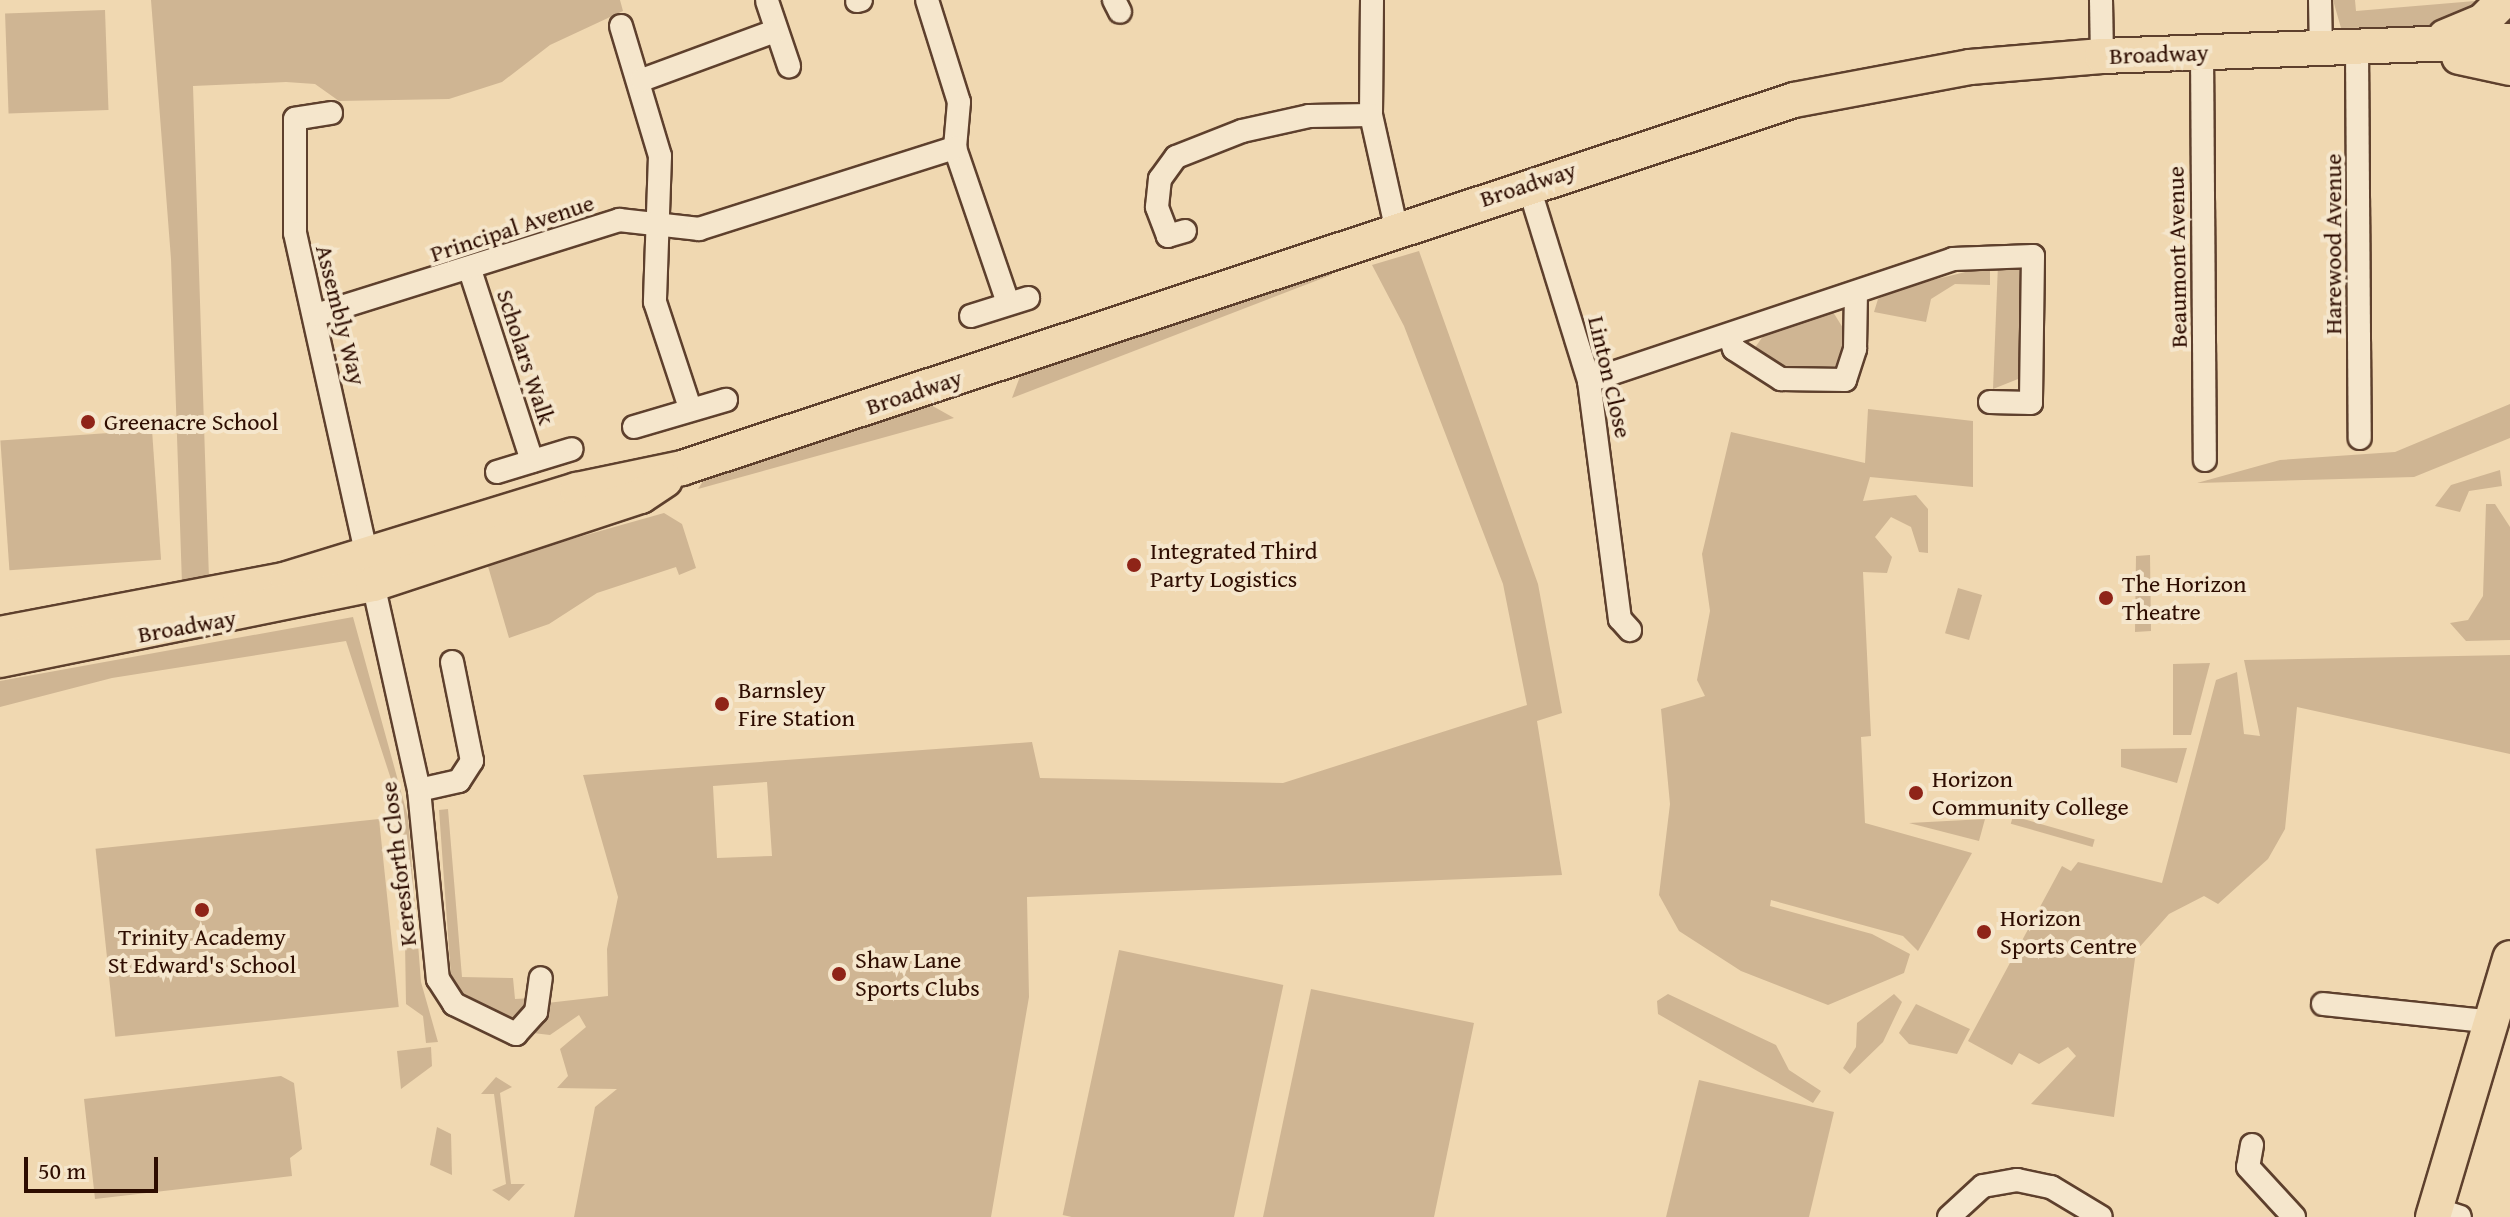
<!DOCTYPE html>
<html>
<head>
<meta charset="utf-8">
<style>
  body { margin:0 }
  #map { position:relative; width:2510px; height:1217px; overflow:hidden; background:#f0d8b1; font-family:"Gentium Book Plus",serif }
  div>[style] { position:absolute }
  .green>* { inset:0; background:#cfb593; transform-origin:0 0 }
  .roads { filter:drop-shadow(2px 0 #5e402d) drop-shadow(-2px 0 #5e402d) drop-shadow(0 2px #5e402d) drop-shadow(0 -2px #5e402d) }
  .minor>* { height:22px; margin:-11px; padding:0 11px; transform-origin:11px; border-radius:11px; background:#f5e6cc }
  .highway>* { height:34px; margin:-17px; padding:0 17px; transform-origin:17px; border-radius:17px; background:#f0d8b1 }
  .dots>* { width:22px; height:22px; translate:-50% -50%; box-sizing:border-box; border:4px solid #f5e6cc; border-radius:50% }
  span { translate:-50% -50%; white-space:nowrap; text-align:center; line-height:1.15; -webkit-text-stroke:8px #f5e6cc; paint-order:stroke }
  .street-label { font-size:24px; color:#2e0d01 }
  .poi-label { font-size:24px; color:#2e0d01 }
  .left { translate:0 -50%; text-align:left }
  .scale { position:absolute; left:24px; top:1157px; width:134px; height:36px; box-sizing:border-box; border:4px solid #2e0d01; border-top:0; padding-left:10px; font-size:24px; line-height:28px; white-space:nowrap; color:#2e0d01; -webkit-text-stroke:6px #f5e6cc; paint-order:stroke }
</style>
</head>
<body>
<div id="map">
  <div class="green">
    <i style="clip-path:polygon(151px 0,620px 0,623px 11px,550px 45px,502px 82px,449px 99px,339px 101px,315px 84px,286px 82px,193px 86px,209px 579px,182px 584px,171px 259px)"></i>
    <i style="clip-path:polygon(2333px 0,2355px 0,2356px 11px,2487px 0,2431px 27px,2341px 28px)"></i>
    <i style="left:105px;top:10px;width:100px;height:100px;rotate:88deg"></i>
    <i style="clip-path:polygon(evenodd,1419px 251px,1538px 584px,1562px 713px,1537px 721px,1562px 875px,1027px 897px,1029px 997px,991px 1217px,574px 1217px,595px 1107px,617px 1089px,557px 1088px,568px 1076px,560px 1049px,586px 1027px,579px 1015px,550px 1035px,533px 1033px,547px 1003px,608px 996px,607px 949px,618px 897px,583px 775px,1032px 742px,1040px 778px,1283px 783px,1527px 705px,1503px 584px,1404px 326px,1372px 265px,1419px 251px,767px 782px,772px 856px,717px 858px,713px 786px,767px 782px)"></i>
    <i style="clip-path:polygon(1341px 257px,1331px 275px,1012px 398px,1022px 371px)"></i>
    <i style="clip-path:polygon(1998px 264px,2016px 264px,2025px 277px,2023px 377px,1993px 389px)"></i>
    <i style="clip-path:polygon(1990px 266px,1990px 285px,1955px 284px,1931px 299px,1926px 322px,1874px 312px,1878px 299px,1908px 286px)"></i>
    <i style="clip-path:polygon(1833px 312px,1848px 336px,1834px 369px,1811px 373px,1762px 360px,1754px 349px,1766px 332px)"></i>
    <i style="clip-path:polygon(922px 400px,954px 418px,698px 489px,705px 478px)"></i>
    <i style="clip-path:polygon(2510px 404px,2510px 438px,2414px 477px,2197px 483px,2280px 460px,2395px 452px)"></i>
    <i style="clip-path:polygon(1868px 409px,1973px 421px,1973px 487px,1870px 477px,1863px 501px,1916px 495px,1928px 509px,1928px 553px,1919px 552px,1911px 527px,1891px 517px,1875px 537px,1892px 557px,1887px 573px,1863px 572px,1871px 736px,1861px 737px,1865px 823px,1972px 853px,1918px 951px,1903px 936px,1771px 900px,1770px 906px,1872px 934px,1910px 954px,1904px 973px,1828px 1005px,1741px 971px,1679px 931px,1659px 895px,1670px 804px,1661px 709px,1705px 696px,1697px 680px,1710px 611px,1702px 554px,1731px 432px,1865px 463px)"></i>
    <i style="left:152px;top:430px;width:130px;height:152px;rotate:86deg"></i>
    <i style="clip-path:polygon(2500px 470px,2502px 486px,2469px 491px,2460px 512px,2435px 506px,2451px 485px)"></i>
    <i style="clip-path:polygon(2486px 504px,2495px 504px,2510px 527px,2510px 640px,2466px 641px,2450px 623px,2468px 620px,2483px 596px)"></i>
    <i style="clip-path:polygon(664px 513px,682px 524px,696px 568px,679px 575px,676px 567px,597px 593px,549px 624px,509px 638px,487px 563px)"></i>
    <i style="clip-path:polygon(2150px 555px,2151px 631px,2135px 632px,2136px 556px)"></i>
    <i style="left:1958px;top:588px;width:25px;height:47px;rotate:16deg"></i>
    <i style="clip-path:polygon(353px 617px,408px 817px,421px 982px,438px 1042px,426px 1043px,423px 1016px,406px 1004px,403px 816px,346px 641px,112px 678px,0 707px,0 681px)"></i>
    <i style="clip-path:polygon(2510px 655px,2510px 754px,2297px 707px,2285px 829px,2268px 859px,2218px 904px,2204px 896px,2169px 914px,2136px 951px,2114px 1117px,2031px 1104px,2076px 1056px,2068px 1047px,2039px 1064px,2019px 1053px,2012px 1065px,1968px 1041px,2062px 866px,2071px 871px,2078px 862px,2162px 883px,2216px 680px,2237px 672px,2244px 734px,2260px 736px,2244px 660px)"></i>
    <i style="clip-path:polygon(2210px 663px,2191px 735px,2173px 735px,2173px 664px)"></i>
    <i style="clip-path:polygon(2187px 748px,2177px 783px,2121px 767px,2121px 749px)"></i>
    <i style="clip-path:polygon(448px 809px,462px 977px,513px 978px,515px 999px,532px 998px,515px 1021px,463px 996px,451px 977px,439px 810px)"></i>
    <i style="left:2013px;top:816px;width:85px;height:8px;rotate:16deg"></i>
    <i style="left:379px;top:819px;width:189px;height:285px;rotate:84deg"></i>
    <i style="clip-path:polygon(1985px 819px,1979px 841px,1909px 823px)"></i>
    <i style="left:1119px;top:950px;width:168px;height:271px;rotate:12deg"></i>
    <i style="clip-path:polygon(1311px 989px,1474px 1023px,1434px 1217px,1263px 1217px)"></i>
    <i style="clip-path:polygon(1668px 994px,1776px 1045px,1789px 1070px,1821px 1091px,1813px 1103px,1658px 1014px,1657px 1001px)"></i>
    <i style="clip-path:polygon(1894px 994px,1902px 1002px,1883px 1042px,1850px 1074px,1843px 1068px,1856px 1047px,1857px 1023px)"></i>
    <i style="clip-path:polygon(1916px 1004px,1970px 1029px,1957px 1054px,1909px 1044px,1899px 1033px)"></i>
    <i style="clip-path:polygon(431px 1047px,432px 1066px,401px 1089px,397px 1051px)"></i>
    <i style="clip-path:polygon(281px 1076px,294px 1083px,302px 1149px,290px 1158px,292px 1176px,95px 1199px,84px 1099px)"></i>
    <i style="clip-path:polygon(496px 1077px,512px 1087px,500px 1093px,511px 1184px,525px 1184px,509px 1201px,492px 1190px,506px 1184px,494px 1094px,481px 1094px)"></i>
    <i style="clip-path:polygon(1699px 1080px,1834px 1112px,1809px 1217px,1666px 1217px)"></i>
    <i style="clip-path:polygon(437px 1127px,451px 1134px,452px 1175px,430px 1165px)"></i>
  </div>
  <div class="roads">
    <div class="minor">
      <i style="left:927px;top:0;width:107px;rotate:72.6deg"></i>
      <i style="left:959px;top:102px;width:46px;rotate:95deg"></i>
      <i style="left:955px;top:148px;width:161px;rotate:71.1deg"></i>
      <i style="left:1114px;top:0;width:13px;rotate:63deg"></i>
      <i style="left:1372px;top:0;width:115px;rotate:90.5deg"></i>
      <i style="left:1371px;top:115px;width:115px;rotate:77.4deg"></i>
      <i style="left:2101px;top:0;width:56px;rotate:89deg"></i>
      <i style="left:2320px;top:0;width:51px;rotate:88.9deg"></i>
      <i style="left:767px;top:1px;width:69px;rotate:71.3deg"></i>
      <i style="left:857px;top:1px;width:4px;rotate:-14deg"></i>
      <i style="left:621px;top:26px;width:136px;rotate:73.3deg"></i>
      <i style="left:660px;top:156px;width:146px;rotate:92deg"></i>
      <i style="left:655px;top:302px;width:112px;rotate:71.7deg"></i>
      <i style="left:2357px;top:50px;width:388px;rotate:89.6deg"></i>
      <i style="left:2202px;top:52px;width:408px;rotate:89.6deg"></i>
      <i style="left:642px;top:80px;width:142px;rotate:-20.2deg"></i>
      <i style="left:331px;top:113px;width:36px;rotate:171deg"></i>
      <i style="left:295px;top:119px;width:114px;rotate:90deg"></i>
      <i style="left:295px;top:233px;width:571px;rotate:77.45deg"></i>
      <i style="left:419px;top:790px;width:190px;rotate:84.3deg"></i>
      <i style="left:438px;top:979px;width:30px;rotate:57deg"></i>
      <i style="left:454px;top:1004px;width:69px;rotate:25.8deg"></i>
      <i style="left:516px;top:1034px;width:30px;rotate:-48deg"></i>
      <i style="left:536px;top:1012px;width:34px;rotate:-82deg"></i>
      <i style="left:1528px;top:184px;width:206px;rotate:72.8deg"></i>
      <i style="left:1589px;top:381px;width:240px;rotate:82.6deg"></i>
      <i style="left:1620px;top:619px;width:15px;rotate:48deg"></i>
      <i style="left:1185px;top:231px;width:18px;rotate:164deg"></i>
      <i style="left:1168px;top:236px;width:31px;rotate:-111deg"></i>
      <i style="left:1157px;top:207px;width:28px;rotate:-84deg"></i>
      <i style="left:1160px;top:179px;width:27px;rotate:-54deg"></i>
      <i style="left:1176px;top:157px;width:71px;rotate:-21.5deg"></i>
      <i style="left:1242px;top:131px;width:69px;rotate:-12.6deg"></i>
      <i style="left:1309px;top:116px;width:62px;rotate:-0.9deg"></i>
      <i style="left:470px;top:270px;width:201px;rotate:72deg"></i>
      <i style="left:316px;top:315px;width:318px;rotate:-17.4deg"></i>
      <i style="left:619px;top:220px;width:81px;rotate:6.4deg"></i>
      <i style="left:699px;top:229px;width:269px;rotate:-17.6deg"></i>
      <i style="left:971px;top:316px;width:60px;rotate:-17.5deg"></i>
      <i style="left:1729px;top:335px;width:15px;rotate:70deg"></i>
      <i style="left:1734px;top:349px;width:56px;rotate:32.6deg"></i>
      <i style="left:1781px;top:379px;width:64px;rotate:0.9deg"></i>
      <i style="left:1845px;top:380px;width:33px;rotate:-72deg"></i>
      <i style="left:1855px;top:349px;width:56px;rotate:-89deg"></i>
      <i style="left:1589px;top:381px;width:384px;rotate:-18.5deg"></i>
      <i style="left:1953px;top:259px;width:80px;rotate:-2.1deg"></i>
      <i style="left:2033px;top:256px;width:147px;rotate:90.8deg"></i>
      <i style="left:2031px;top:403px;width:41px;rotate:-178.6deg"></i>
      <i style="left:634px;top:427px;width:96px;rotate:-16.4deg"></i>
      <i style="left:497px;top:472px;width:78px;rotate:-17deg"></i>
      <i style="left:419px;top:790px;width:41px;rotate:-12.7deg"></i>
      <i style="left:459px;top:781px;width:24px;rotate:-57deg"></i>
      <i style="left:472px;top:761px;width:101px;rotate:-101.4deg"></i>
      <i style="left:2323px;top:1004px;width:171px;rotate:6deg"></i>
      <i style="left:2252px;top:1145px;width:22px;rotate:100deg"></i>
      <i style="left:2248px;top:1167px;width:68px;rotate:47.4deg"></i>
      <i style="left:2436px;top:1209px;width:25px;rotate:18deg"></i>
      <i style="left:1949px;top:1217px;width:46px;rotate:-42.4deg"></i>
      <i style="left:1983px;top:1186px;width:35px;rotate:-10deg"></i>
      <i style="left:2017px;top:1180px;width:35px;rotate:12deg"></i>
      <i style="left:2051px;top:1187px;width:58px;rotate:31deg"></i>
    </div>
    <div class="highway">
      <i style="left:2445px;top:37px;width:41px;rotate:-22.8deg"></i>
      <i style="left:2483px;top:21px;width:30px;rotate:-45deg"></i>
      <i style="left:2459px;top:57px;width:52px;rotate:12.2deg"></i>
      <i style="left:0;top:634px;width:292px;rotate:-10.8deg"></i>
      <i style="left:287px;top:579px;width:303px;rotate:-17.1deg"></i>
      <i style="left:577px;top:490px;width:107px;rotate:-11.8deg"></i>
      <i style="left:682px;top:468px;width:1171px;rotate:-18.31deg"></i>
      <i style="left:1794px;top:100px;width:179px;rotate:-10.6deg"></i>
      <i style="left:1970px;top:67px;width:132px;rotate:-4.8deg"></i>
      <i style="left:2102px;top:56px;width:408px;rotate:-2.1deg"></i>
      <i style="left:0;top:660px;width:381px;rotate:-11.5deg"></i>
      <i style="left:373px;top:584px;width:282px;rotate:-18.2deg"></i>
      <i style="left:641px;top:496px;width:29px;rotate:-34deg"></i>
      <i style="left:2433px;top:1217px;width:270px;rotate:-73.4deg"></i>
    </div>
  </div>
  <div class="dots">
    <i style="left:88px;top:422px;background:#8f2418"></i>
    <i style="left:1134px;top:565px;background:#8f2418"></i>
    <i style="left:2106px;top:598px;background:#8f2418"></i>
    <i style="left:722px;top:704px;background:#8f2418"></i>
    <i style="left:1916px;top:793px;background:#8f2418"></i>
    <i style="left:202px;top:910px;background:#8f2418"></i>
    <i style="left:1984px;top:932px;background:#8f2418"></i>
    <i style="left:839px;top:974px;background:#8f2418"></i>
  </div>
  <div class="street-label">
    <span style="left:2159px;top:54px;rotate:-2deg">Broadway</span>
    <span style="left:1528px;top:184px;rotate:-18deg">Broadway</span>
    <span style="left:512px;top:228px;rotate:-18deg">Principal Avenue</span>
    <span style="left:2333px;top:244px;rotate:-90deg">Harewood Avenue</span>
    <span style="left:2177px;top:257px;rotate:-91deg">Beaumont Avenue</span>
    <span style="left:341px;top:315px;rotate:76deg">Assembly Way</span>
    <span style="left:526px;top:357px;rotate:72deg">Scholars Walk</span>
    <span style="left:1610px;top:377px;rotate:77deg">Linton Close</span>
    <span style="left:914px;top:392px;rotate:-18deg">Broadway</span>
    <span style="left:187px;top:626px;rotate:-10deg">Broadway</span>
    <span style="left:398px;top:864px;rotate:-97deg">Keresforth Close</span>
  </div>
  <div class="poi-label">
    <span class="left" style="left:104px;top:422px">Greenacre School</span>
    <span class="left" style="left:1150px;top:565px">Integrated Third<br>Party Logistics</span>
    <span class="left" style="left:2122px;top:598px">The Horizon<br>Theatre</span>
    <span class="left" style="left:738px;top:704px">Barnsley<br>Fire Station</span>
    <span class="left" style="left:1932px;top:793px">Horizon<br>Community College</span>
    <span class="left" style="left:2000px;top:932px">Horizon<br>Sports Centre</span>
    <span style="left:202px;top:951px">Trinity Academy<br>St Edward's School</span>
    <span class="left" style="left:855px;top:974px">Shaw Lane<br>Sports Clubs</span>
  </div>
  <div class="scale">50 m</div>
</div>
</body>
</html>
